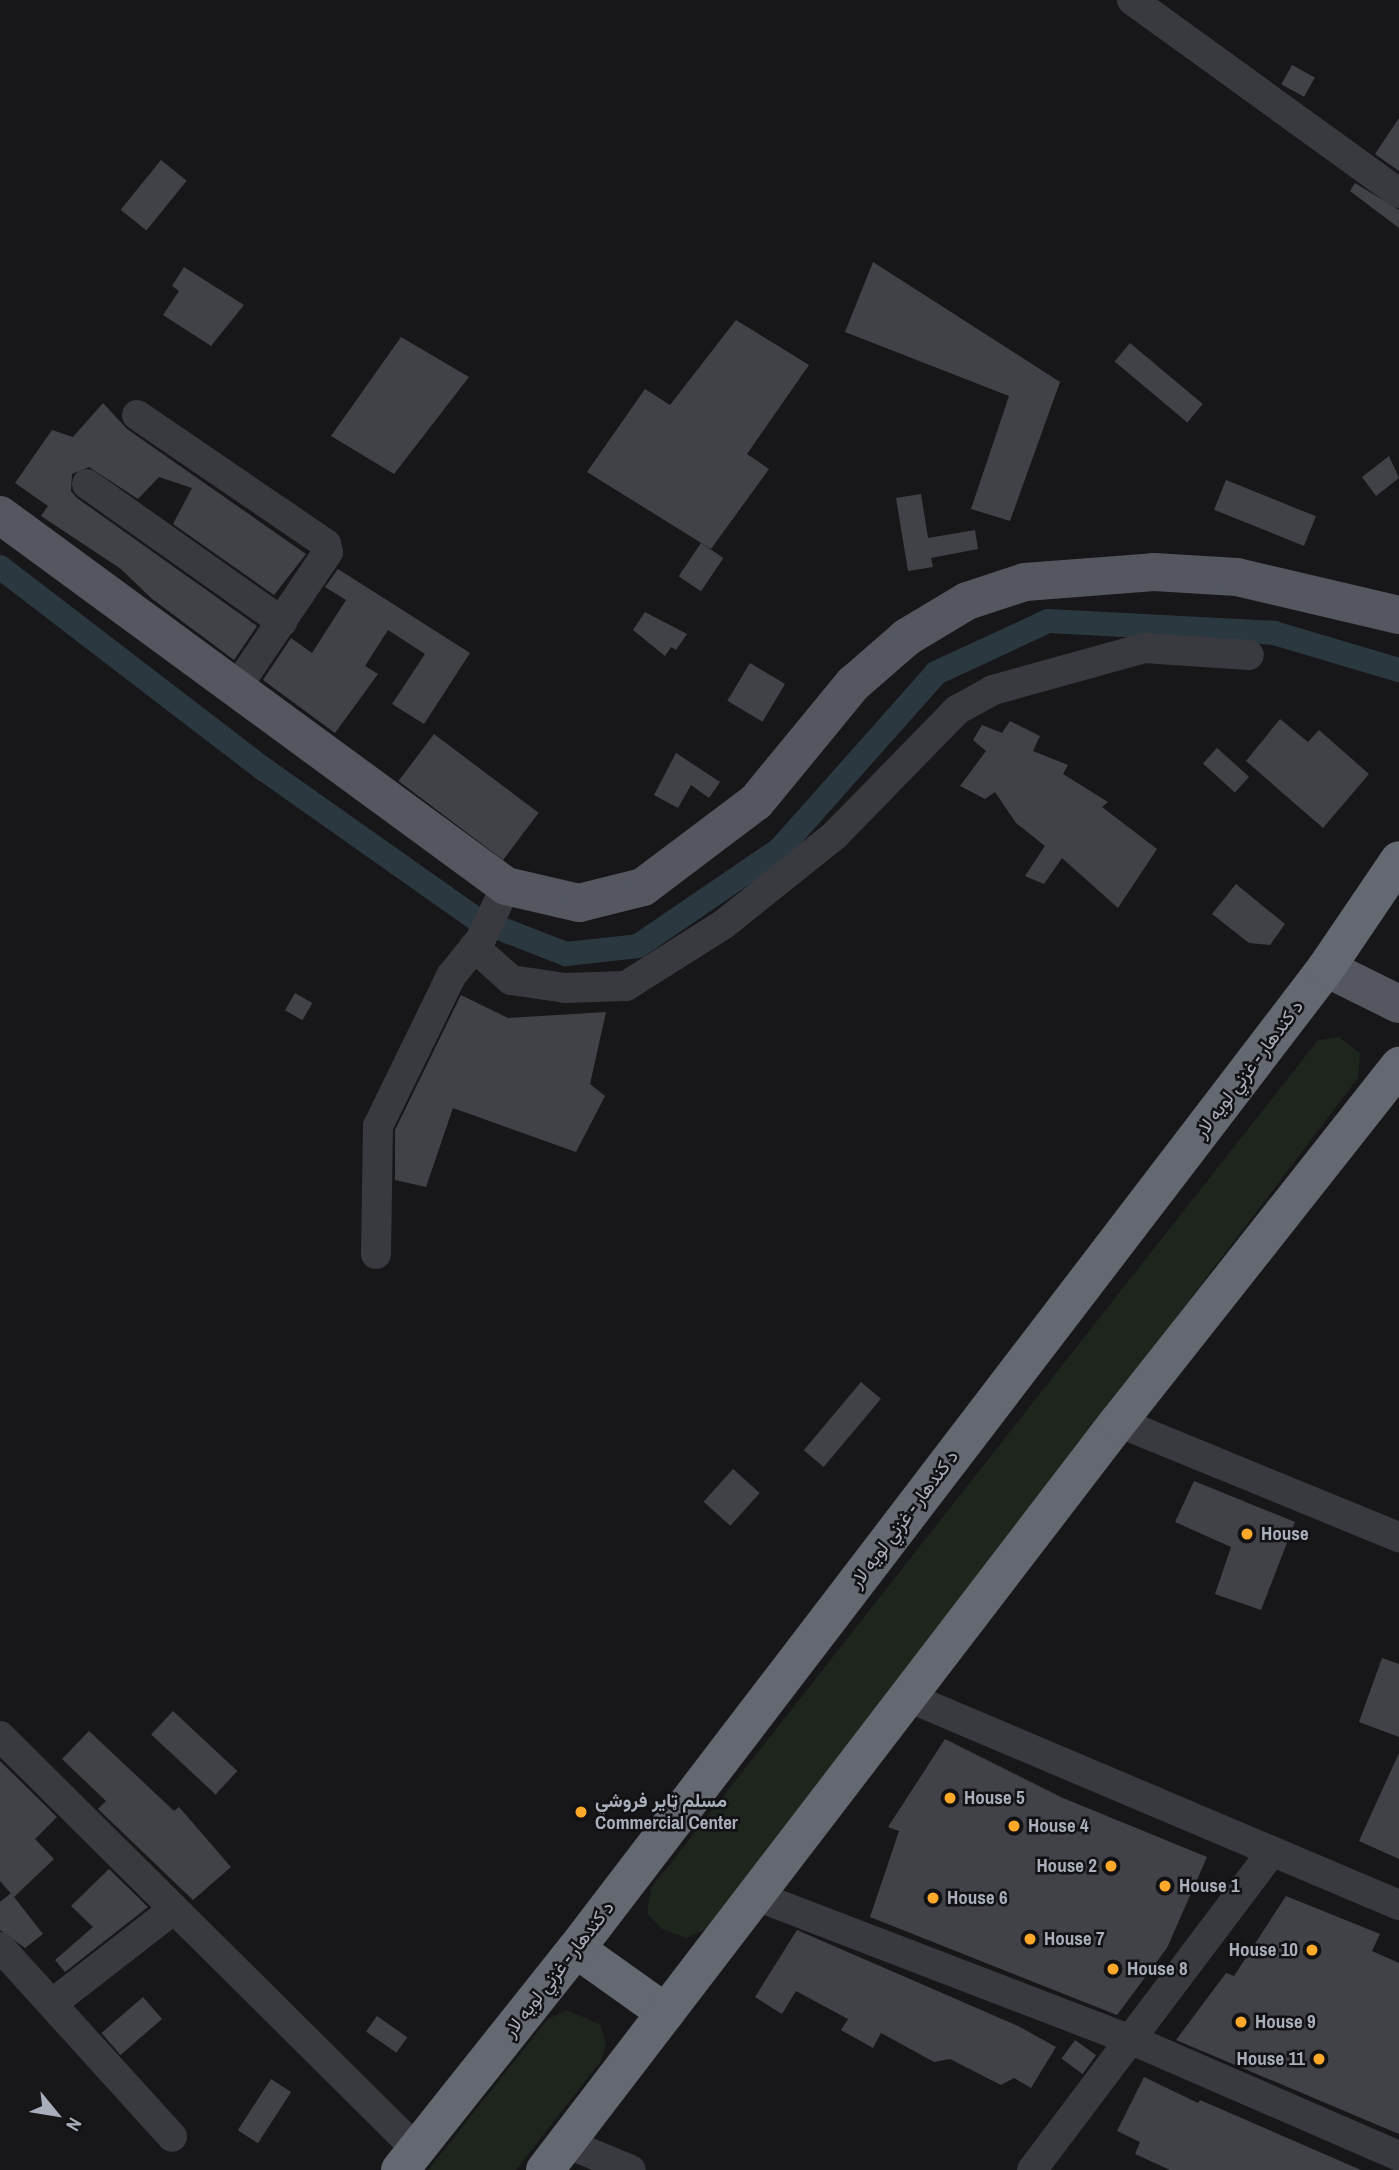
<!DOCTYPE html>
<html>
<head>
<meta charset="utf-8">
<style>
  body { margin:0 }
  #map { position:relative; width:1399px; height:2170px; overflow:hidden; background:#17171a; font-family:"Archivo Narrow",Vazirmatn,sans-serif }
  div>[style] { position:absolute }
  .green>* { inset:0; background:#1d251d }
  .canal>* { height:24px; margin:-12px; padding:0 12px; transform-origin:12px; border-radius:12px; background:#2c383f }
  .building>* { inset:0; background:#414247; transform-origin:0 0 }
  .minor>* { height:30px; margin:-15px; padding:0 15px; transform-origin:15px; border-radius:15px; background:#383a3f }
  .major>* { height:38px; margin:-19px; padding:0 19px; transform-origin:19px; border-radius:19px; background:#54575f }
  .highway>* { height:38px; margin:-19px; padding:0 19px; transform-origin:19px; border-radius:19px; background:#636871 }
  .dots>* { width:19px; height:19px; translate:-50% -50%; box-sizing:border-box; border:4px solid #121215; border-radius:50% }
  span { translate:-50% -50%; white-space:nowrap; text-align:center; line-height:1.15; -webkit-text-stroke:5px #121215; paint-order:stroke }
  .street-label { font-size:19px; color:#a8afbb }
  .poi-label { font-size:19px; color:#a8afbb; font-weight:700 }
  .left { translate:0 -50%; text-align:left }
  .right { translate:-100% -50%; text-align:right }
  .north { position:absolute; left:21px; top:2079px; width:70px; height:70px; -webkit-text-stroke:5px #121215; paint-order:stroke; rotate:120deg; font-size:19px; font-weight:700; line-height:28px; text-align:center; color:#a8afbb }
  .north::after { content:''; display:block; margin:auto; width:24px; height:32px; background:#a8afbb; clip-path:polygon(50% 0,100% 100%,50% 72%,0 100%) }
</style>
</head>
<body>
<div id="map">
  <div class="green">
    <i style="clip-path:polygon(1339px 1037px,1360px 1053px,1358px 1078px,715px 1925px,686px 1938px,662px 1929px,647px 1913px,651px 1888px,1318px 1040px)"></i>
    <i style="clip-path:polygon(566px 2010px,600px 2024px,606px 2044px,601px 2061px,516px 2170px,428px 2170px,547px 2020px)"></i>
  </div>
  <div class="canal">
    <i style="left:0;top:567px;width:334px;rotate:37.5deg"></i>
    <i style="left:265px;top:770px;width:258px;rotate:35.2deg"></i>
    <i style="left:476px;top:919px;width:97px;rotate:21.3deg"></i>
    <i style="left:566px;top:954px;width:72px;rotate:-6.3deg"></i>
    <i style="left:638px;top:946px;width:172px;rotate:-34.3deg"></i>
    <i style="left:780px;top:849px;width:235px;rotate:-48.4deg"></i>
    <i style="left:936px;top:673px;width:123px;rotate:-24.9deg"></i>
    <i style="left:1048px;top:621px;width:226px;rotate:3deg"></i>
    <i style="left:1274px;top:633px;width:130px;rotate:16.5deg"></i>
  </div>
  <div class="building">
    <i style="left:1292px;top:65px;width:26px;height:22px;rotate:29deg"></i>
    <i style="clip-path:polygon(1399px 118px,1399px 171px,1375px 154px)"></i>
    <i style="left:161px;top:160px;width:33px;height:64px;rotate:39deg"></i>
    <i style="clip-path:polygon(1355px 183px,1399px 210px,1399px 228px,1350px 191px)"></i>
    <i style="clip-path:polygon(873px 262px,1060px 382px,1010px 521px,971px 509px,1009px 396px,845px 332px)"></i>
    <i style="clip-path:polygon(184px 267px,244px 305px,211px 346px,163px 315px,179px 291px,172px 286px)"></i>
    <i style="clip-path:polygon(736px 320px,809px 365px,747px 454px,769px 469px,711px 549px,587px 472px,645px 389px,670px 405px)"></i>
    <i style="clip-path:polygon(401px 337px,469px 377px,394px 474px,331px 436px)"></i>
    <i style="left:1130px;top:343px;width:95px;height:24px;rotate:40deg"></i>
    <i style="clip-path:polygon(103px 403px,127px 429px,306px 554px,274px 595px,173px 524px,192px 488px,159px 477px,138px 499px,89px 467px,72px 474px,71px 491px,77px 498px,257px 626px,234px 660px,151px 598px,121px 569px,41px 516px,48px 506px,15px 483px,52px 430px,73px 437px)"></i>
    <i style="clip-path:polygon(1389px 456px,1399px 478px,1376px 496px,1362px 477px)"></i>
    <i style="left:1226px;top:480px;width:97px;height:32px;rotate:22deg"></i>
    <i style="clip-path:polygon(921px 494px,928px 538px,975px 530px,978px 549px,931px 558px,933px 567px,908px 571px,896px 498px)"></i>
    <i style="left:701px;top:543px;width:27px;height:40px;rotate:34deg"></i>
    <i style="clip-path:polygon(338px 569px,470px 653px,424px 724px,392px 704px,425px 654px,388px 630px,365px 666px,378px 674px,335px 733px,263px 680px,291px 638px,312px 653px,346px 600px,325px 587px)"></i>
    <i style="clip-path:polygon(645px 612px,687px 634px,676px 650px,671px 647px,665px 656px,633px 630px)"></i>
    <i style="left:750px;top:663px;width:41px;height:44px;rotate:31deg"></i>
    <i style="clip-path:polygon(1280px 719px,1308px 742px,1319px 730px,1369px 774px,1323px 828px,1246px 761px)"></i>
    <i style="clip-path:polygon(1010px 721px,1040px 736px,1033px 751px,1068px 765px,1063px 774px,1108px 802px,1102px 807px,1157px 849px,1118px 908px,1062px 858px,1044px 884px,1025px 876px,1045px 846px,1016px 823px,995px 792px,985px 799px,960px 786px,986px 751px,973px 740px,982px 725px,1002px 733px)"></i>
    <i style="left:434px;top:734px;width:131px;height:59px;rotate:37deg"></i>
    <i style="left:1217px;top:748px;width:43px;height:21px;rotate:42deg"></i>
    <i style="clip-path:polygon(676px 753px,720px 782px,709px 798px,691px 785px,678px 808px,654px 795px)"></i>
    <i style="clip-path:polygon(1236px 884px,1285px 924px,1270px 945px,1249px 943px,1212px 914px)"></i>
    <i style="left:295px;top:993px;width:20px;height:20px;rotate:30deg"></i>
    <i style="clip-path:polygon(461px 995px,508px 1018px,606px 1012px,590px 1084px,605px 1096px,576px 1152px,453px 1108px,426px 1187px,395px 1180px,395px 1130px)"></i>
    <i style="left:861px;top:1382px;width:26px;height:89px;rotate:40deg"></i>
    <i style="left:733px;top:1469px;width:36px;height:44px;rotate:42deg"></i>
    <i style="clip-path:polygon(1194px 1481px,1295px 1522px,1261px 1610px,1215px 1594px,1231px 1547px,1175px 1522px)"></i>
    <i style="clip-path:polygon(1382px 1658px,1399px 1664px,1399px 1737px,1359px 1722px)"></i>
    <i style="left:173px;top:1711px;width:88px;height:32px;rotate:43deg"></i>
    <i style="clip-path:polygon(89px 1731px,174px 1811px,179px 1807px,231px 1867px,193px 1900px,98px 1809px,106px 1801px,62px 1759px)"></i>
    <i style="clip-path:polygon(945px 1739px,1063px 1798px,1207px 1857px,1167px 1948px,1117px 2015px,870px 1917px,899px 1831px,888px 1827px)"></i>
    <i style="clip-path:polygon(1399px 1753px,1399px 1859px,1359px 1841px)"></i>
    <i style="clip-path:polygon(0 1761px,57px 1817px,35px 1839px,54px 1859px,14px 1897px,0 1881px)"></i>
    <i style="clip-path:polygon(109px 1869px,148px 1907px,65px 1972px,55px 1960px,93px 1927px,71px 1906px)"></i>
    <i style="clip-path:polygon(11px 1893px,43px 1934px,25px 1948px,0 1930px,0 1902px)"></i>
    <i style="clip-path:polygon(1286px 1896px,1380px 1934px,1372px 1951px,1399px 1963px,1399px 2134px,1176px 2040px,1226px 1973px,1234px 1976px)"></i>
    <i style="clip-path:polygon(797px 1930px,1018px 2026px,1056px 2047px,1031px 2088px,1014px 2078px,1001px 2085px,950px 2059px,934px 2062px,881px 2033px,873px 2048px,841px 2030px,848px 2019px,796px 1991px,782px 2014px,755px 1997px)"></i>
    <i style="left:143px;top:1997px;width:29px;height:55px;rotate:49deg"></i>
    <i style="left:377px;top:2016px;width:37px;height:19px;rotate:35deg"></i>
    <i style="left:1075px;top:2040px;width:26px;height:23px;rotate:36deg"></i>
    <i style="clip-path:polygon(1144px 2077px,1198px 2103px,1200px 2100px,1361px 2170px,1170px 2170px,1135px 2154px,1140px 2142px,1117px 2131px)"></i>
    <i style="left:271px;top:2079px;width:24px;height:61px;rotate:33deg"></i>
  </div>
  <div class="minor">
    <i style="left:1132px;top:0;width:329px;rotate:35.9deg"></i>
    <i style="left:137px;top:415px;width:229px;rotate:34.3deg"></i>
    <i style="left:326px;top:544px;width:8px;rotate:76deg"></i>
    <i style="left:328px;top:552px;width:163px;rotate:124deg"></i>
    <i style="left:87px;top:484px;width:239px;rotate:35.3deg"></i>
    <i style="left:474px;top:947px;width:50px;rotate:41.7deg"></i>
    <i style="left:511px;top:980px;width:55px;rotate:8.4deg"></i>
    <i style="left:565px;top:988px;width:61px;rotate:-1.9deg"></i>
    <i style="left:626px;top:986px;width:116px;rotate:-32.3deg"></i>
    <i style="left:724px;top:924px;width:142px;rotate:-38.7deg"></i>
    <i style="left:835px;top:835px;width:175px;rotate:-45.7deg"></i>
    <i style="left:957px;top:710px;width:41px;rotate:-29.1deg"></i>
    <i style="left:993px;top:690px;width:157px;rotate:-15.5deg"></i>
    <i style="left:1144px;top:648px;width:105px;rotate:3.8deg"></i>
    <i style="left:376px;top:1254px;width:128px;rotate:-89.1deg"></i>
    <i style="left:378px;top:1126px;width:167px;rotate:-64deg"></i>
    <i style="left:451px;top:976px;width:48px;rotate:-51deg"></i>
    <i style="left:481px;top:939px;width:59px;rotate:-64.7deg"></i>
    <i style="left:1118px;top:1422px;width:304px;rotate:22.3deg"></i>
    <i style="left:908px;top:1697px;width:533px;rotate:22.96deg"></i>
    <i style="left:0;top:1736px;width:586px;rotate:44.79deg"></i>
    <i style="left:756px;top:1896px;width:403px;rotate:21deg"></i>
    <i style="left:1132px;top:2040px;width:291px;rotate:23.5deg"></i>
    <i style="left:0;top:1947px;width:256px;rotate:47.8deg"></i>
    <i style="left:53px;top:2003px;width:153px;rotate:-37.8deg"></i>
    <i style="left:566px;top:2143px;width:70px;rotate:22.6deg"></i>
    <i style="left:1032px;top:2170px;width:396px;rotate:-53deg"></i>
  </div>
  <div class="major">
    <i style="left:0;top:515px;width:627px;rotate:36.25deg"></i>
    <i style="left:506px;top:886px;width:75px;rotate:13.1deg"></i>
    <i style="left:579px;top:903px;width:66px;rotate:-14deg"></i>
    <i style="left:643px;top:887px;width:141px;rotate:-37deg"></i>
    <i style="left:756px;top:802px;width:153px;rotate:-50.6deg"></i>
    <i style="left:853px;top:684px;width:72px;rotate:-41deg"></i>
    <i style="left:907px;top:637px;width:70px;rotate:-31deg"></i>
    <i style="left:967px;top:601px;width:61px;rotate:-18.1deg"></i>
    <i style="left:1025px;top:582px;width:129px;rotate:-4.4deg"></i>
    <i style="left:1154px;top:572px;width:83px;rotate:3.4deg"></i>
    <i style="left:1237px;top:577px;width:166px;rotate:13.2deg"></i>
    <i style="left:1326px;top:968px;width:81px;rotate:26.3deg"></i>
  </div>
  <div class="highway">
    <i style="left:576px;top:1949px;width:110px;rotate:35.4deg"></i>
    <i style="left:400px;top:2170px;width:283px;rotate:-51.5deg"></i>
    <i style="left:576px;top:1949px;width:1235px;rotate:-52.6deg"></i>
    <i style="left:1326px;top:968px;width:130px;rotate:-55.9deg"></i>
    <i style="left:545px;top:2170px;width:942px;rotate:-52.55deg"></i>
    <i style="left:1118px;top:1422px;width:454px;rotate:-51.7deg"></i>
  </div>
  <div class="dots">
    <i style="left:1247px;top:1534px;background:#ffa92a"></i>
    <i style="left:950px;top:1798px;background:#ffa92a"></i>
    <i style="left:581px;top:1812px;background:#ffa92a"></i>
    <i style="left:1014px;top:1826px;background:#ffa92a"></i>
    <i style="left:1111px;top:1866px;background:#ffa92a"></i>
    <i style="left:1165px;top:1886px;background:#ffa92a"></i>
    <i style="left:933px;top:1898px;background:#ffa92a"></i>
    <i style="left:1030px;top:1939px;background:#ffa92a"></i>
    <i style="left:1312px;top:1950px;background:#ffa92a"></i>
    <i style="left:1113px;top:1969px;background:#ffa92a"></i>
    <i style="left:1241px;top:2022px;background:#ffa92a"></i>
    <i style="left:1319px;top:2059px;background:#ffa92a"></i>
  </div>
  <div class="street-label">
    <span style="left:1249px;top:1069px;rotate:-53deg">د کندهار - غزني لويه لار</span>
    <span style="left:904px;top:1519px;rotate:-53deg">د کندهار - غزني لويه لار</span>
    <span style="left:559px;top:1969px;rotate:-52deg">د کندهار - غزني لويه لار</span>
  </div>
  <div class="poi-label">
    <span class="left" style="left:1261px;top:1534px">House</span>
    <span class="left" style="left:964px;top:1798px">House 5</span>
    <span class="left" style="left:595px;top:1812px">مسلم ټایر فروشي<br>Commercial Center</span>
    <span class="left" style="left:1028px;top:1826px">House 4</span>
    <span class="right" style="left:1097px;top:1866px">House 2</span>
    <span class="left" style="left:1179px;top:1886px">House 1</span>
    <span class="left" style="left:947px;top:1898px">House 6</span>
    <span class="left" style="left:1044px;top:1939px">House 7</span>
    <span class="right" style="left:1298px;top:1950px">House 10</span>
    <span class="left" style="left:1127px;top:1969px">House 8</span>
    <span class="left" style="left:1255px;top:2022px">House 9</span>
    <span class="right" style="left:1305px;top:2059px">House 11</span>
  </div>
  <div class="north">N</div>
</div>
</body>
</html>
